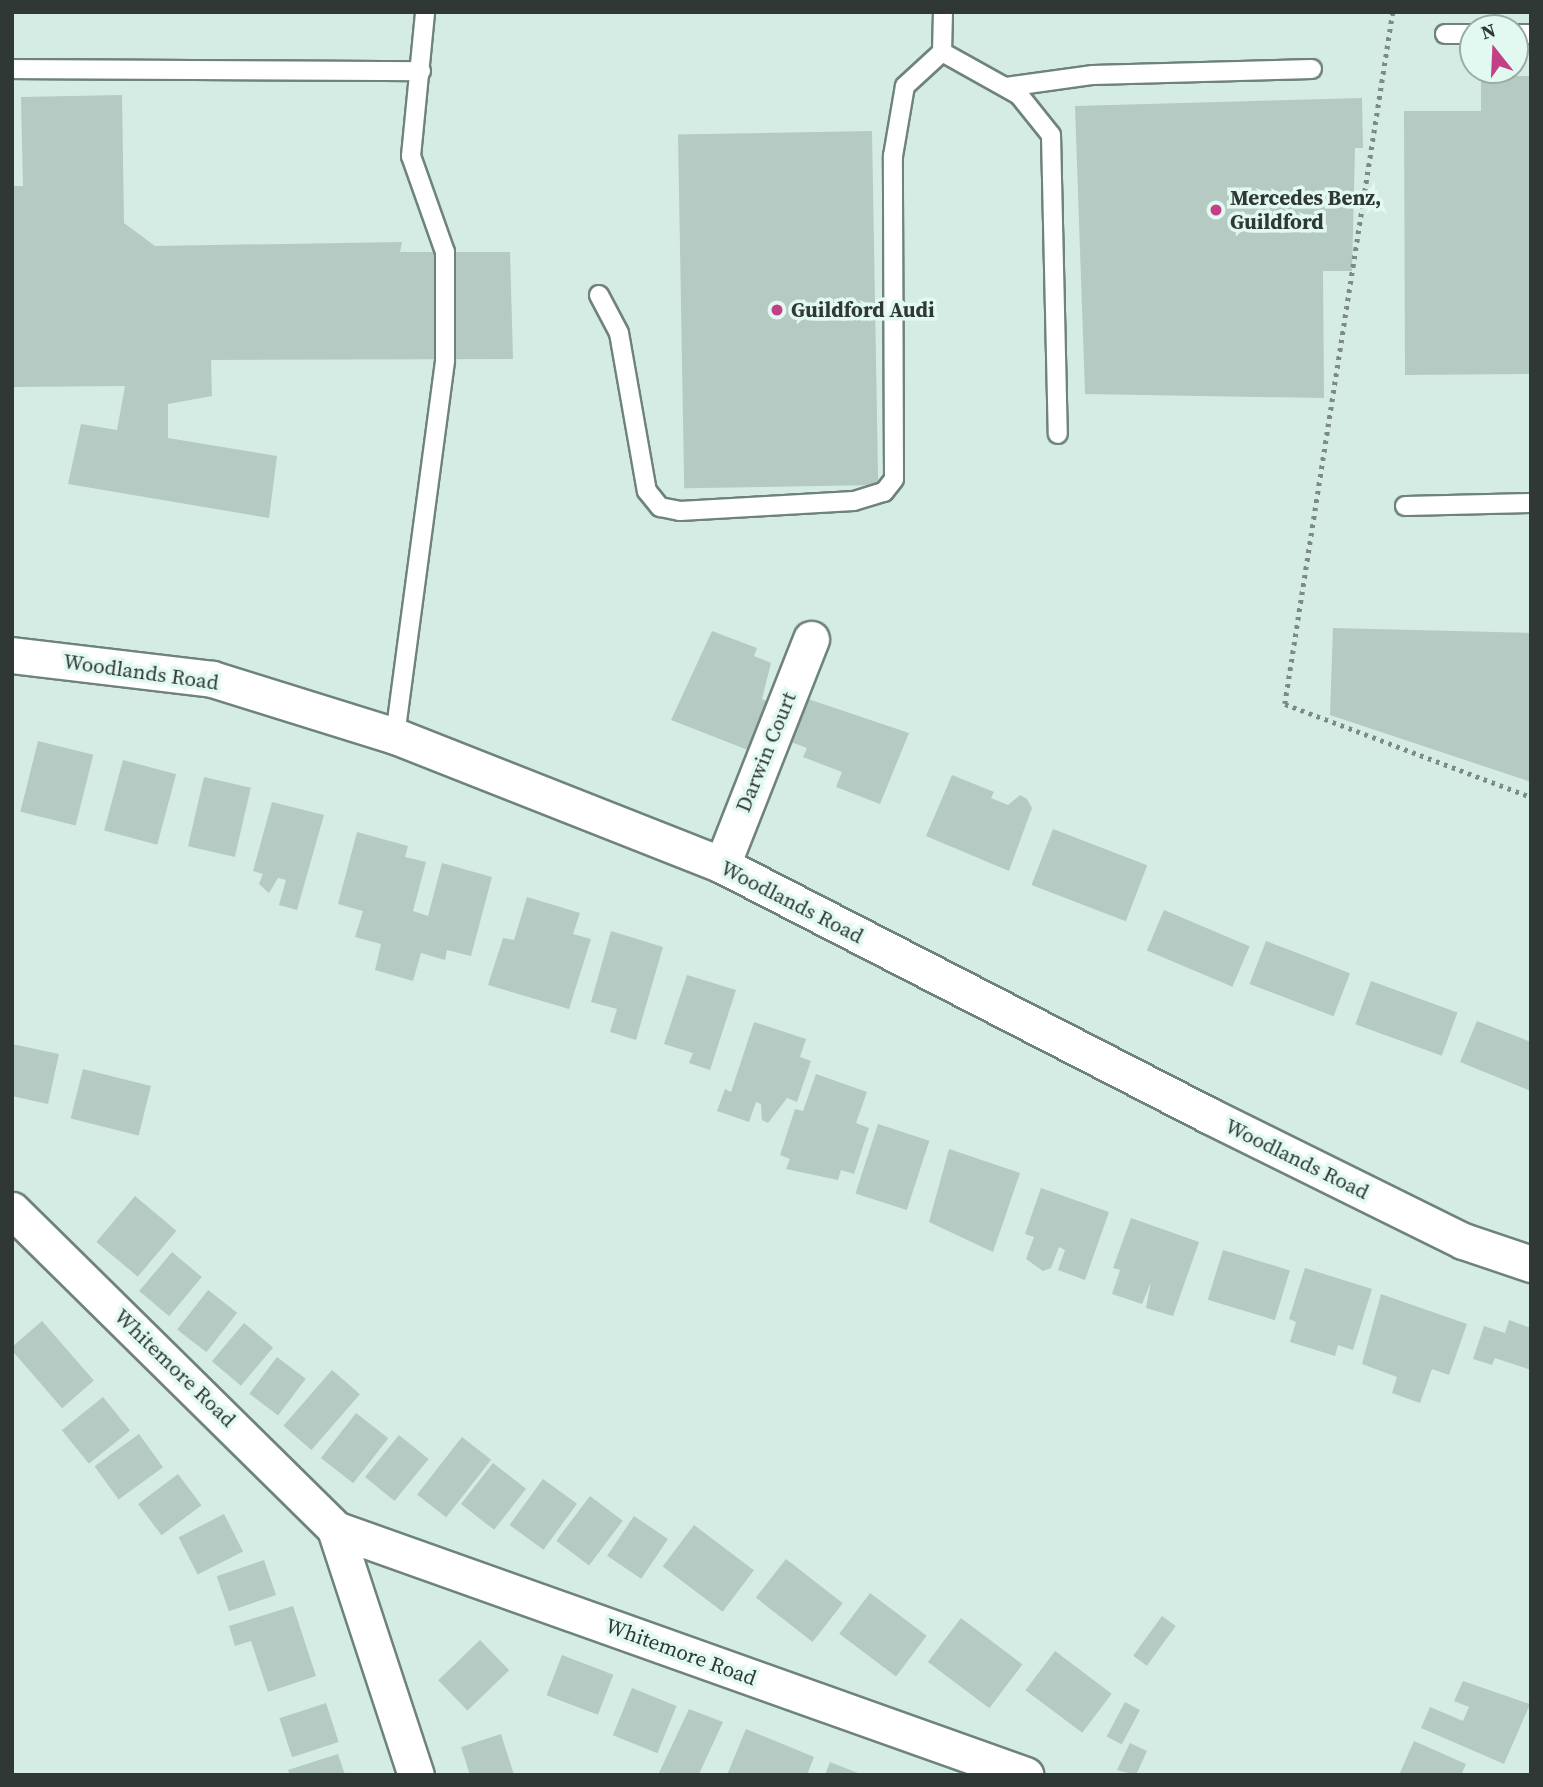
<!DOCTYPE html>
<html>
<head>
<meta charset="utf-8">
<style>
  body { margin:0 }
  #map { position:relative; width:1543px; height:1787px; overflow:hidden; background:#d5ece5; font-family:"Source Serif 4",serif }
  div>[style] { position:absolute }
  .building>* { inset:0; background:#b4cac3; transform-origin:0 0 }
  .path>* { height:4.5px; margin-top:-2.25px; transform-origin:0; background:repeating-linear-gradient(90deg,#7c8b86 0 3.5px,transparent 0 8.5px) }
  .roads { filter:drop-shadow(2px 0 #6f837d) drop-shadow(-2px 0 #6f837d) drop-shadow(0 2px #6f837d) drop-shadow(0 -2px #6f837d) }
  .service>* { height:18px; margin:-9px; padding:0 9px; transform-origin:9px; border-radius:9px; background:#fff }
  .minor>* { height:35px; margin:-17.5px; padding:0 17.5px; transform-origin:17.5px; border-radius:17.5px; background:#fff }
  .dots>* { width:19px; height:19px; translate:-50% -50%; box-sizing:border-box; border:4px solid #e2f9f2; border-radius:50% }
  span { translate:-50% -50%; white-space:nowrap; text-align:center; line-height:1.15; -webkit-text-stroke:7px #e2f9f2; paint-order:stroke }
  .poi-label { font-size:21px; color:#2f3835; font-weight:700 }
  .left { translate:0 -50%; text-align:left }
  .street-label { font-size:21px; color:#2f3835 }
  .frame { position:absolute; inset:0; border:14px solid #2f3835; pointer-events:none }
  .north { position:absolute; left:1459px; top:14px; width:70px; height:70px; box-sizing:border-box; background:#e2f9f2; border:2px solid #9aaca6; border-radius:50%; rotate:342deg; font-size:19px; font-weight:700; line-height:28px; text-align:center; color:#2f3835 }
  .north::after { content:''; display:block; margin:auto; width:24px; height:32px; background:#c44086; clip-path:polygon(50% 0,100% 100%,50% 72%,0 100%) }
</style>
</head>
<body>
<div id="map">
  <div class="building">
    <i style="clip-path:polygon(1481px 76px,1531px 76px,1531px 374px,1405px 375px,1404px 111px,1481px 111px)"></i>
    <i style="clip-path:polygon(122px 95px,124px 223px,155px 246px,402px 242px,400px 252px,510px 252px,513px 359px,211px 360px,212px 396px,168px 404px,168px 438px,277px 456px,269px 518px,68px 484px,81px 424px,117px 430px,125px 386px,12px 387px,12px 186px,23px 186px,21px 97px)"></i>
    <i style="clip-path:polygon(1362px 98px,1363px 148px,1355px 148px,1352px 271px,1323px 271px,1324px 398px,1085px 394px,1075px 106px)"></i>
    <i style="left:872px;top:131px;width:354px;height:194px;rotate:89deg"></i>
    <i style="clip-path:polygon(1333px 628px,1531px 633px,1531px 782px,1330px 715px)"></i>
    <i style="clip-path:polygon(712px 631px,757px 648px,754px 656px,771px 663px,762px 699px,767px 701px,748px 750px,671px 720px)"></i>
    <i style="clip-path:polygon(808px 699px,909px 733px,880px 804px,836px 787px,842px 772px,803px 757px,807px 748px,791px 742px)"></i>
    <i style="left:38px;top:741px;width:57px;height:73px;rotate:14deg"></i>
    <i style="left:123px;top:760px;width:55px;height:73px;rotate:15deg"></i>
    <i style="clip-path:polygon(952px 775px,994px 792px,991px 798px,1008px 805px,1020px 795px,1027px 799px,1032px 808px,1009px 871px,926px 836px)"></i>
    <i style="left:204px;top:777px;width:48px;height:71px;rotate:13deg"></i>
    <i style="clip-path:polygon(272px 802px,324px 815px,297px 910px,279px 905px,286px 880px,278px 878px,269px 893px,259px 884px,263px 874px,253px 871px)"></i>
    <i style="left:1053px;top:829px;width:101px;height:60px;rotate:21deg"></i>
    <i style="clip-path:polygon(357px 832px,408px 846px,405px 857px,426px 862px,413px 911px,428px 916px,442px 863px,492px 877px,471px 956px,447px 950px,445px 960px,421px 953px,413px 981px,375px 970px,381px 944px,355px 937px,363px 911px,338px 904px)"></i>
    <i style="clip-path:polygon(527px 897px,580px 913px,573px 934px,591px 939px,569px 1009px,488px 985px,503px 938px,514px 940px)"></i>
    <i style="left:1164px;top:910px;width:93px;height:44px;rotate:23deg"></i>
    <i style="clip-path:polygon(611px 931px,663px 947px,636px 1040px,610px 1032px,617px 1009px,591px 1002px)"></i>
    <i style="left:1266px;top:941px;width:90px;height:46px;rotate:21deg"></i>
    <i style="clip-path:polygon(687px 975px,736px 990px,710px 1070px,689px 1063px,693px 1053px,664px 1044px)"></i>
    <i style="left:1371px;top:981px;width:92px;height:46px;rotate:20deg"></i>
    <i style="clip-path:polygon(1477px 1021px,1531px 1042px,1531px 1091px,1460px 1062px)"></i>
    <i style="clip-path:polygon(754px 1022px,806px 1039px,800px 1057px,811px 1061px,797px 1102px,787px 1098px,768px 1123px,762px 1120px,761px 1104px,756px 1102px,749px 1122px,717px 1111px,725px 1089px,731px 1092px)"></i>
    <i style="clip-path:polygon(12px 1044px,59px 1054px,48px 1104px,12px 1096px)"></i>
    <i style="left:83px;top:1069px;width:70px;height:51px;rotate:14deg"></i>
    <i style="clip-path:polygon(816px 1074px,867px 1092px,856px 1123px,869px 1128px,854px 1174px,841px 1170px,838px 1180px,786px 1169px,790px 1159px,780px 1155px,795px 1109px,803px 1111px)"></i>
    <i style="left:878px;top:1124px;width:54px;height:73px;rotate:18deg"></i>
    <i style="clip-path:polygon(949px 1149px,1020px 1173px,993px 1252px,929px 1222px)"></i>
    <i style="clip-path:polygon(1041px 1188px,1109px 1212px,1085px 1280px,1058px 1270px,1065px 1250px,1059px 1247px,1051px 1268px,1043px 1271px,1026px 1259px,1034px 1237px,1025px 1234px)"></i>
    <i style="left:135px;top:1196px;width:54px;height:60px;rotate:40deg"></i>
    <i style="clip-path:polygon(1131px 1218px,1199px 1242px,1173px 1316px,1146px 1308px,1151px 1282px,1142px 1304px,1112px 1294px,1120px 1270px,1113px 1268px)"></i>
    <i style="left:1223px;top:1250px;width:70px;height:52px;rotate:17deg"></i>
    <i style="left:172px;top:1252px;width:39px;height:51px;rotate:40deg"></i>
    <i style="clip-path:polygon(1305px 1268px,1372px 1289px,1353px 1350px,1338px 1345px,1335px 1356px,1290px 1342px,1296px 1322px,1289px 1319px)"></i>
    <i style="left:208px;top:1290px;width:37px;height:50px;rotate:38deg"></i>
    <i style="clip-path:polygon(1381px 1294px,1467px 1324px,1449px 1375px,1432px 1369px,1420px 1403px,1392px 1393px,1397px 1377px,1362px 1364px)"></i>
    <i style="clip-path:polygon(1509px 1320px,1531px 1328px,1531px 1370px,1495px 1358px,1492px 1365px,1473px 1359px,1484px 1326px,1505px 1333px)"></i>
    <i style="left:42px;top:1321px;width:79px;height:42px;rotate:49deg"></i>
    <i style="left:244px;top:1323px;width:38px;height:50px;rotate:40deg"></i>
    <i style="left:277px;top:1357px;width:36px;height:46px;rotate:37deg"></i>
    <i style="left:332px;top:1370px;width:37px;height:74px;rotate:41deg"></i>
    <i style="left:103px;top:1397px;width:43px;height:53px;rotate:51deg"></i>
    <i style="left:356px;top:1413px;width:41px;height:57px;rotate:38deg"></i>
    <i style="left:139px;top:1434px;width:41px;height:55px;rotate:54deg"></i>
    <i style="left:399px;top:1435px;width:38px;height:54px;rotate:39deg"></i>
    <i style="left:462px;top:1437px;width:37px;height:73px;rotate:38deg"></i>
    <i style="left:493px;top:1463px;width:42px;height:52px;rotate:38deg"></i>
    <i style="left:178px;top:1474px;width:39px;height:50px;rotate:53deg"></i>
    <i style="left:543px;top:1479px;width:42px;height:57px;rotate:36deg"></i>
    <i style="left:590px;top:1496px;width:41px;height:56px;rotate:37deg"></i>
    <i style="left:224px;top:1514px;width:42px;height:51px;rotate:63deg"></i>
    <i style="left:634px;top:1516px;width:41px;height:48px;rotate:34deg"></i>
    <i style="left:694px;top:1525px;width:75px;height:52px;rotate:37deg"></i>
    <i style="left:786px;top:1559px;width:72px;height:49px;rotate:38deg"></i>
    <i style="left:264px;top:1560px;width:37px;height:50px;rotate:71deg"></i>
    <i style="left:870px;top:1593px;width:71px;height:51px;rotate:37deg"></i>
    <i style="clip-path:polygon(293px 1606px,316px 1676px,268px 1692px,251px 1641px,235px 1646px,229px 1626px)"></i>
    <i style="left:1162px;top:1616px;width:17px;height:49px;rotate:36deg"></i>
    <i style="left:961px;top:1618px;width:77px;height:55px;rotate:37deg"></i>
    <i style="left:480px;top:1640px;width:42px;height:58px;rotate:46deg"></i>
    <i style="left:1055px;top:1651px;width:71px;height:49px;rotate:37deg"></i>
    <i style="left:562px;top:1655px;width:55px;height:43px;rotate:21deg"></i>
    <i style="clip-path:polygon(1463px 1681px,1530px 1704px,1504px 1764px,1421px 1728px,1430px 1707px,1463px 1721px,1469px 1707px,1454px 1701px)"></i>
    <i style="left:632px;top:1688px;width:48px;height:51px;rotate:22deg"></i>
    <i style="left:1125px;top:1702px;width:17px;height:39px;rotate:28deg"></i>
    <i style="left:326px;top:1703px;width:41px;height:49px;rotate:72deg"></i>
    <i style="clip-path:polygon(689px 1709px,723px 1722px,699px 1774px,658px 1775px)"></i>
    <i style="clip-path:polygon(746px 1729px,814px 1757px,807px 1775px,727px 1775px)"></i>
    <i style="clip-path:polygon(501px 1734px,514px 1775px,470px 1775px,461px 1747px)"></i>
    <i style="clip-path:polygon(1414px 1741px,1466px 1764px,1461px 1775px,1399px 1775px)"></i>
    <i style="clip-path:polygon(1130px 1743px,1147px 1751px,1136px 1775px,1117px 1770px)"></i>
    <i style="clip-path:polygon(338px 1754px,345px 1775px,290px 1775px,288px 1770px)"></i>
    <i style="clip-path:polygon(830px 1762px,863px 1775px,825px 1775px)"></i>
  </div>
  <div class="path">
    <i style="left:1393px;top:12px;width:700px;rotate:98.87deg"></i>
    <i style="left:1285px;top:704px;width:263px;rotate:20.7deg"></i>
  </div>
  <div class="roads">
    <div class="service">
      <i style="left:943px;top:12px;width:40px;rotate:91.4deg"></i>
      <i style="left:942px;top:52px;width:88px;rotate:29.2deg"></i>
      <i style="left:1019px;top:95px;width:51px;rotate:51.3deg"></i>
      <i style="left:1051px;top:135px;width:299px;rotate:88.7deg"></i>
      <i style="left:1445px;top:34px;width:28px"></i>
      <i style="left:1515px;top:34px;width:16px"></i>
      <i style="left:12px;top:69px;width:409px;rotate:0.3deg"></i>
      <i style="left:1006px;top:87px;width:88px;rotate:-7.9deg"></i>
      <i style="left:1093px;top:75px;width:219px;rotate:-1.6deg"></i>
      <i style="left:599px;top:295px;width:43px;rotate:62.2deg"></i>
      <i style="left:619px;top:333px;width:160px;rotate:80deg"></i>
      <i style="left:647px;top:491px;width:21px;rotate:51deg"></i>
      <i style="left:660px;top:507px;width:20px;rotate:11deg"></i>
      <i style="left:680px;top:511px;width:174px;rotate:-3.3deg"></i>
      <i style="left:854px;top:501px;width:31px;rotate:-17deg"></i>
      <i style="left:884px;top:492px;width:16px;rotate:-52deg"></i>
      <i style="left:894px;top:479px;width:323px;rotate:-90.2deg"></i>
      <i style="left:893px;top:156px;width:71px;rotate:-80.3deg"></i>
      <i style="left:905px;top:86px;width:50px;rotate:-42.6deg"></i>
      <i style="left:1405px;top:506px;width:126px;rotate:-1.4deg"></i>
      <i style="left:395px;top:736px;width:379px;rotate:-82.4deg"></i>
      <i style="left:445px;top:360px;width:108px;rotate:-90deg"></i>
      <i style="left:445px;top:252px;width:102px;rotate:-109.5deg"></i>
      <i style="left:411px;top:156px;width:145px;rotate:-84.4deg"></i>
    </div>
    <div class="minor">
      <i style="left:12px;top:655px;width:201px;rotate:6.8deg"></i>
      <i style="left:212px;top:679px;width:192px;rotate:17.3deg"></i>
      <i style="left:395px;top:736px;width:352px;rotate:21.5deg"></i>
      <i style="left:722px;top:865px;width:547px;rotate:27.22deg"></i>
      <i style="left:1208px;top:1115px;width:284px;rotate:26.3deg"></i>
      <i style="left:1463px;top:1241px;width:72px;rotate:18.7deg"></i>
      <i style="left:722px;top:865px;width:243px;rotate:-68.5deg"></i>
      <i style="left:12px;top:1210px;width:454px;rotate:44.6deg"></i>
      <i style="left:335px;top:1529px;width:733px;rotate:19.6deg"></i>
      <i style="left:335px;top:1529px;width:259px;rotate:71.8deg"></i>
    </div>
  </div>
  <div class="dots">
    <i style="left:1216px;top:210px;background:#c44086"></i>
    <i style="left:777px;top:310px;background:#c44086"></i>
  </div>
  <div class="poi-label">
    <span class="left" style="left:1230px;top:210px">Mercedes Benz,<br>Guildford</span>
    <span class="left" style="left:791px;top:310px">Guildford Audi</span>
  </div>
  <div class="street-label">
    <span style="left:141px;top:672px;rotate:8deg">Woodlands Road</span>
    <span style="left:766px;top:752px;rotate:-68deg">Darwin Court</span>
    <span style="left:792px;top:902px;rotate:27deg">Woodlands Road</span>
    <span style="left:1297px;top:1159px;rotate:26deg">Woodlands Road</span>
    <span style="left:175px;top:1368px;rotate:44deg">Whitemore Road</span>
    <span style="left:681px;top:1652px;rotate:20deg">Whitemore Road</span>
  </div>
  <div class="frame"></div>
  <div class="north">N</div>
</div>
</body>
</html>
